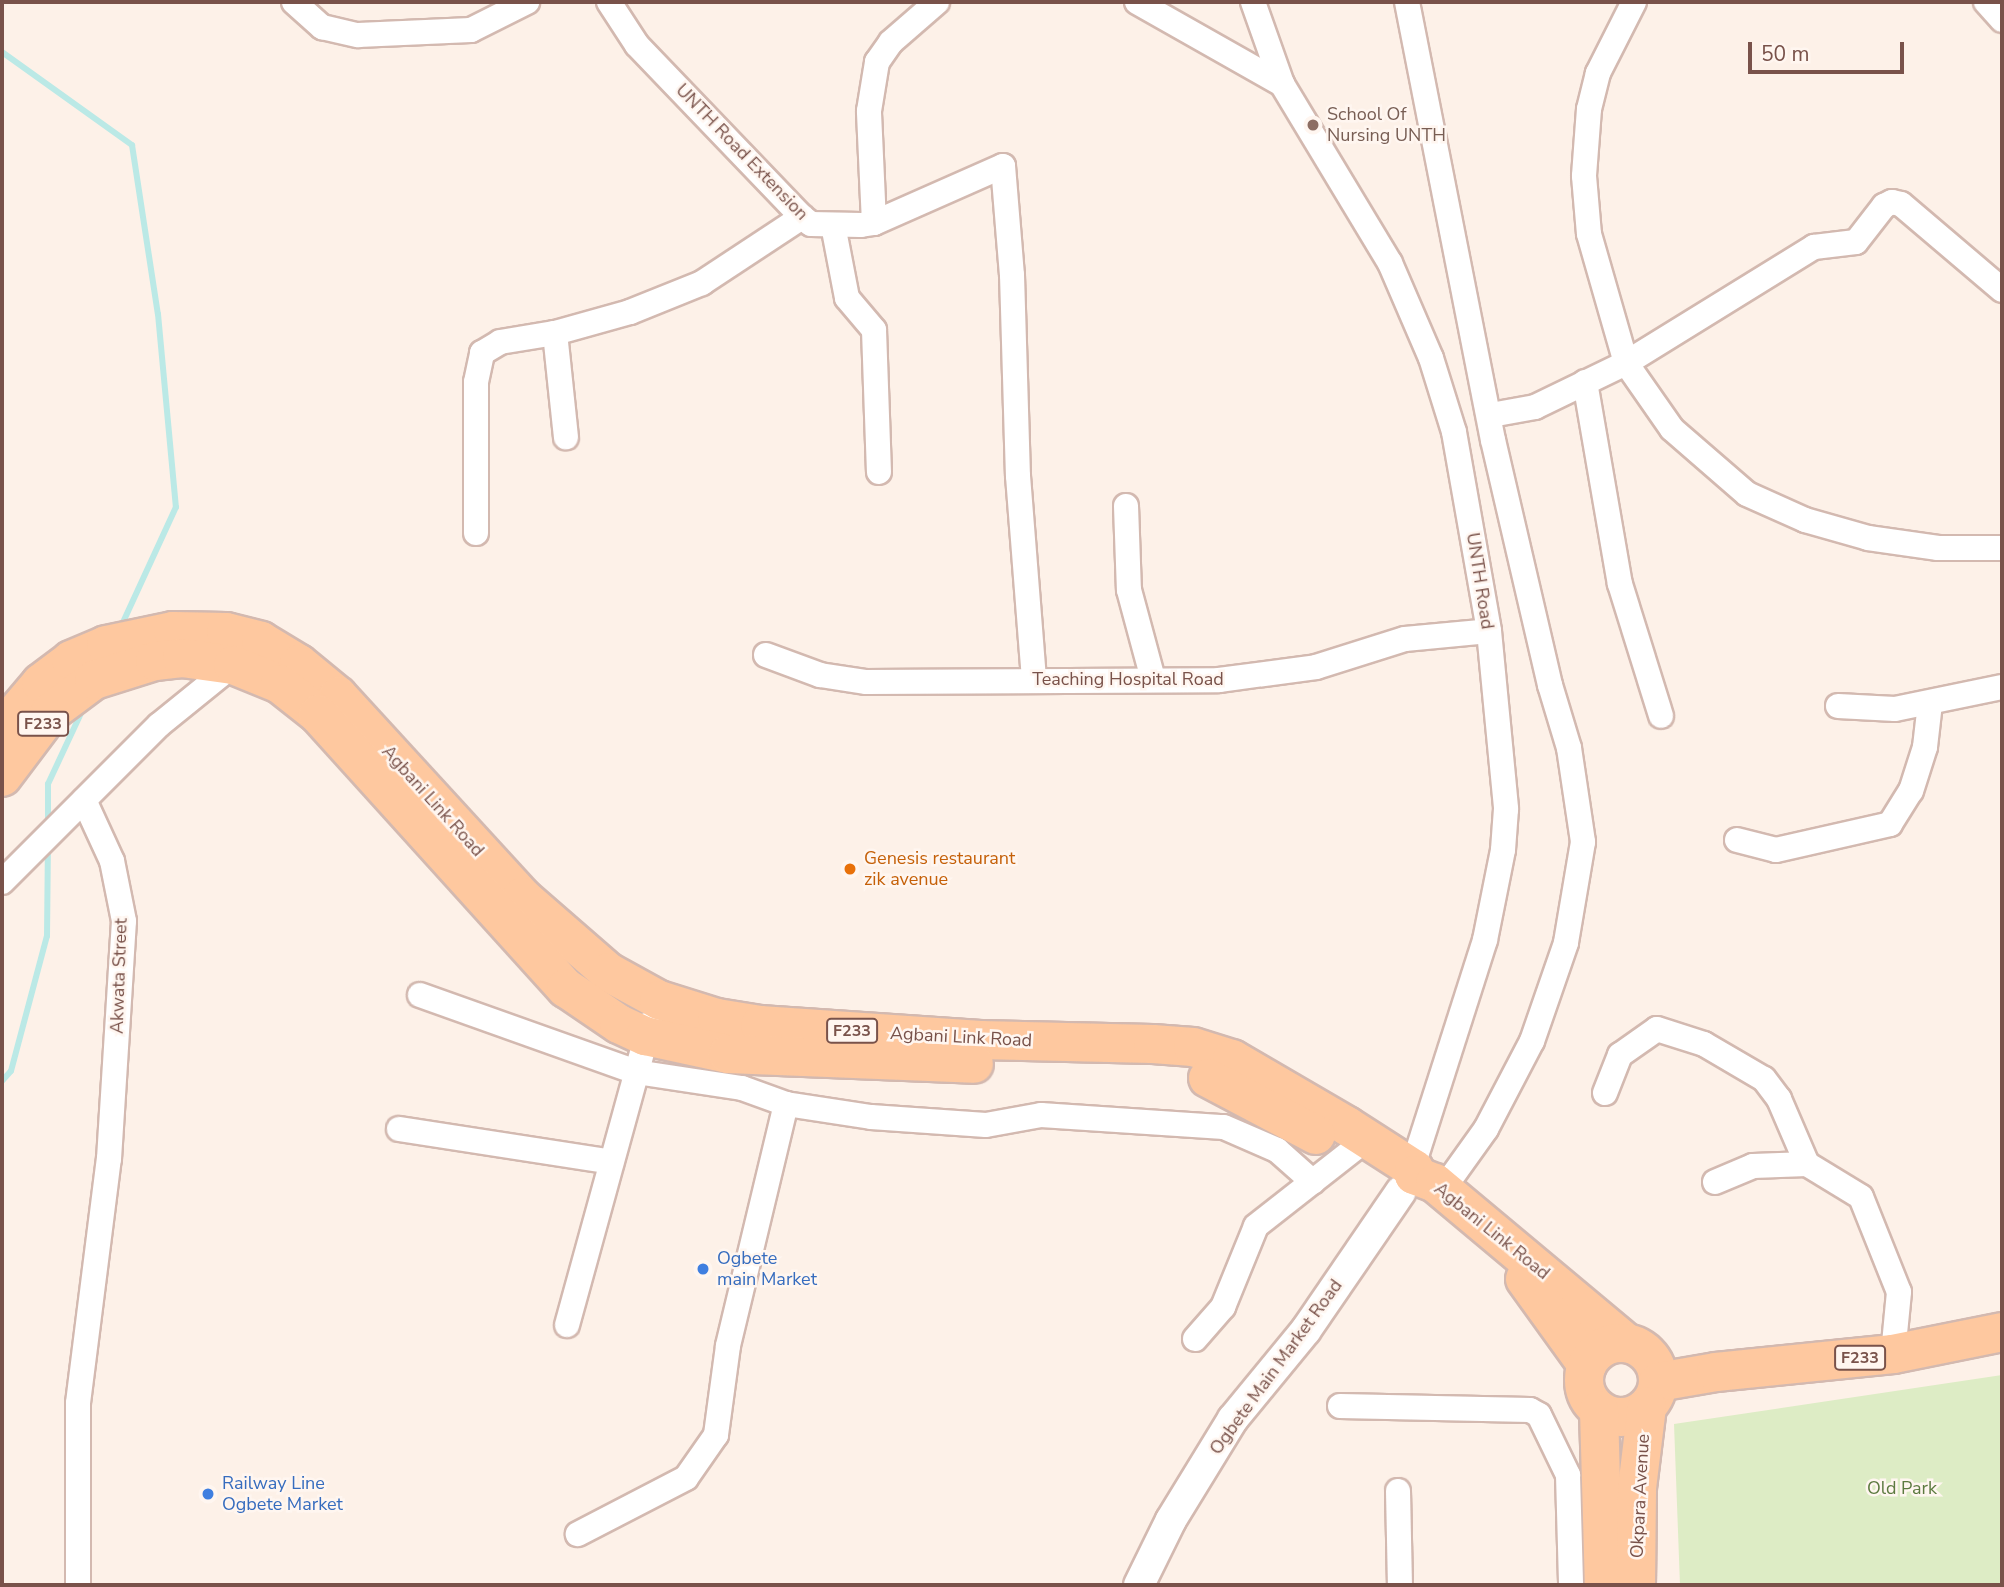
<!DOCTYPE html>
<html>
<head>
<meta charset="utf-8">
<style>
  body { margin:0 }
  #map { position:relative; width:2004px; height:1587px; overflow:hidden; background:#fdf1e8; font-family:"Nunito Sans",sans-serif }
  div>[style] { position:absolute }
  .green>* { inset:0; background:#ddecc5 }
  .stream>* { height:6px; margin:-3px; padding:0 3px; transform-origin:3px; border-radius:3px; background:#bbe9e6 }
  .roads { filter:drop-shadow(2px 0 #d3b9b0) drop-shadow(-2px 0 #d3b9b0) drop-shadow(0 2px #d3b9b0) drop-shadow(0 -2px #d3b9b0) }
  .minor>* { height:24px; margin:-12px; padding:0 12px; transform-origin:12px; border-radius:12px; background:#fff }
  .tertiary>* { height:30px; margin:-15px; padding:0 15px; transform-origin:15px; border-radius:15px; background:#fff }
  .primary>* { height:38px; margin:-19px; padding:0 19px; transform-origin:19px; border-radius:19px; background:#fec89f }
  .primary>.ring { margin:-19px; padding:0; box-sizing:content-box; background:none; border:38px solid #fec89f; border-radius:50% }
  .dots>* { width:19px; height:19px; translate:-50% -50%; box-sizing:border-box; border:4px solid #fff6f0; border-radius:50% }
  span { translate:-50% -50%; white-space:nowrap; text-align:center; line-height:1.15; -webkit-text-stroke:5px #fff6f0; paint-order:stroke }
  .shield-label span { padding:2px 5px; background:#fff6f0; border:2px solid; border-radius:5px; -webkit-text-stroke-width:0 }
  .shield-label { font-size:16px; color:#79524a; font-weight:700 }
  .education-label { font-size:18px; color:#785e54 }
  .left { translate:0 -50%; text-align:left }
  .street-label { font-size:18px; color:#79524a }
  .food-label { font-size:18px; color:#c56008 }
  .shop-label { font-size:18px; color:#366cbe }
  .park-label { font-size:18px; color:#5c7a3f }
  .frame { position:absolute; inset:0; border:4px solid #79524a; pointer-events:none }
  .scale { position:absolute; left:1748px; top:42px; width:156px; height:32px; box-sizing:border-box; border:4px solid #79524a; border-top:0; padding-left:9px; font-size:21px; line-height:24px; white-space:nowrap; color:#79524a; -webkit-text-stroke:5px #fff6f0; paint-order:stroke }
</style>
</head>
<body>
<div id="map">
  <div class="green">
    <i style="clip-path:polygon(2002px 1375px,2002px 1585px,1680px 1585px,1674px 1424px)"></i>
  </div>
  <div class="stream">
    <i style="left:2px;top:52px;width:160px;rotate:35.6deg"></i>
    <i style="left:132px;top:145px;width:171px;rotate:81.3deg"></i>
    <i style="left:158px;top:314px;width:194px;rotate:84.7deg"></i>
    <i style="left:176px;top:507px;width:134px;rotate:114.7deg"></i>
    <i style="left:48px;top:827px;width:43px;rotate:-90deg"></i>
    <i style="left:48px;top:784px;width:83px;rotate:-65deg"></i>
    <i style="left:2px;top:1081px;width:13px;rotate:-48deg"></i>
    <i style="left:11px;top:1071px;width:140px;rotate:-75.1deg"></i>
    <i style="left:47px;top:936px;width:91px;rotate:-89.4deg"></i>
  </div>
  <div class="roads">
    <div class="minor">
      <i style="left:294px;top:2px;width:38px;rotate:42deg"></i>
      <i style="left:322px;top:27px;width:37px;rotate:13deg"></i>
      <i style="left:358px;top:35px;width:113px;rotate:-2.5deg"></i>
      <i style="left:471px;top:30px;width:63px;rotate:-26.6deg"></i>
      <i style="left:609px;top:2px;width:51px;rotate:56.9deg"></i>
      <i style="left:637px;top:45px;width:238px;rotate:46.2deg"></i>
      <i style="left:802px;top:217px;width:11px;rotate:38deg"></i>
      <i style="left:811px;top:224px;width:50px;rotate:1.1deg"></i>
      <i style="left:861px;top:225px;width:13px;rotate:-9deg"></i>
      <i style="left:874px;top:223px;width:112px;rotate:-92.6deg"></i>
      <i style="left:869px;top:111px;width:50px;rotate:-80.7deg"></i>
      <i style="left:877px;top:62px;width:24px;rotate:-55deg"></i>
      <i style="left:891px;top:42px;width:61px;rotate:-41deg"></i>
      <i style="left:1137px;top:2px;width:167px;rotate:29.5deg"></i>
      <i style="left:1253px;top:2px;width:87px;rotate:70.5deg"></i>
      <i style="left:1282px;top:84px;width:209px;rotate:58.9deg"></i>
      <i style="left:1390px;top:263px;width:103px;rotate:66.7deg"></i>
      <i style="left:1431px;top:358px;width:77px;rotate:72.7deg"></i>
      <i style="left:1454px;top:432px;width:202px;rotate:80deg"></i>
      <i style="left:1489px;top:631px;width:179px;rotate:84.5deg"></i>
      <i style="left:1506px;top:809px;width:41px;rotate:94.2deg"></i>
      <i style="left:1503px;top:850px;width:92px;rotate:101.3deg"></i>
      <i style="left:1485px;top:940px;width:253px;rotate:107.7deg"></i>
      <i style="left:1407px;top:2px;width:446px;rotate:78.9deg"></i>
      <i style="left:1493px;top:440px;width:252px;rotate:76.9deg"></i>
      <i style="left:1550px;top:685px;width:66px;rotate:73.2deg"></i>
      <i style="left:1569px;top:748px;width:95px;rotate:81.5deg"></i>
      <i style="left:1583px;top:842px;width:102px;rotate:99.6deg"></i>
      <i style="left:1566px;top:943px;width:104px;rotate:109.1deg"></i>
      <i style="left:1532px;top:1041px;width:99px;rotate:117.6deg"></i>
      <i style="left:1486px;top:1129px;width:74px;rotate:125.6deg"></i>
      <i style="left:1634px;top:2px;width:80px;rotate:116.9deg"></i>
      <i style="left:1598px;top:73px;width:37px;rotate:104deg"></i>
      <i style="left:1589px;top:109px;width:67px;rotate:94.3deg"></i>
      <i style="left:1584px;top:176px;width:58px;rotate:85.1deg"></i>
      <i style="left:1589px;top:234px;width:134px;rotate:74deg"></i>
      <i style="left:1626px;top:363px;width:80px;rotate:55.1deg"></i>
      <i style="left:1672px;top:429px;width:99px;rotate:40.9deg"></i>
      <i style="left:1747px;top:494px;width:64px;rotate:24.1deg"></i>
      <i style="left:1805px;top:520px;width:66px;rotate:15.9deg"></i>
      <i style="left:1868px;top:538px;width:71px;rotate:8.1deg"></i>
      <i style="left:1938px;top:548px;width:64px"></i>
      <i style="left:1986px;top:2px;width:24px;rotate:48deg"></i>
      <i style="left:874px;top:223px;width:141px;rotate:-23.8deg"></i>
      <i style="left:1003px;top:166px;width:109px;rotate:85.3deg"></i>
      <i style="left:1012px;top:275px;width:201px;rotate:88.3deg"></i>
      <i style="left:1018px;top:476px;width:203px;rotate:85.5deg"></i>
      <i style="left:833px;top:225px;width:74px;rotate:79.1deg"></i>
      <i style="left:847px;top:298px;width:42px;rotate:49.8deg"></i>
      <i style="left:874px;top:330px;width:142px;rotate:88deg"></i>
      <i style="left:555px;top:333px;width:105px;rotate:84deg"></i>
      <i style="left:1585px;top:382px;width:205px;rotate:80.2deg"></i>
      <i style="left:1620px;top:584px;width:138px;rotate:72.7deg"></i>
      <i style="left:1491px;top:415px;width:45px;rotate:-10.3deg"></i>
      <i style="left:1535px;top:407px;width:101px;rotate:-25.8deg"></i>
      <i style="left:1626px;top:363px;width:221px;rotate:-31.7deg"></i>
      <i style="left:1814px;top:247px;width:42px;rotate:-6.8deg"></i>
      <i style="left:1856px;top:242px;width:46px;rotate:-52.1deg"></i>
      <i style="left:1884px;top:206px;width:9px;rotate:-27deg"></i>
      <i style="left:1892px;top:202px;width:9px;rotate:13deg"></i>
      <i style="left:1901px;top:204px;width:133px;rotate:40.4deg"></i>
      <i style="left:1126px;top:506px;width:84px;rotate:88deg"></i>
      <i style="left:1129px;top:590px;width:92px;rotate:74.9deg"></i>
      <i style="left:476px;top:533px;width:151px;rotate:-90deg"></i>
      <i style="left:476px;top:382px;width:30px;rotate:-78deg"></i>
      <i style="left:482px;top:353px;width:21px;rotate:-31deg"></i>
      <i style="left:500px;top:342px;width:56px;rotate:-9.3deg"></i>
      <i style="left:555px;top:333px;width:78px;rotate:-15.6deg"></i>
      <i style="left:630px;top:312px;width:78px;rotate:-21.9deg"></i>
      <i style="left:702px;top:283px;width:120px;rotate:-33.4deg"></i>
      <i style="left:766px;top:655px;width:58px;rotate:20.3deg"></i>
      <i style="left:820px;top:675px;width:47px;rotate:8.7deg"></i>
      <i style="left:866px;top:682px;width:353px;rotate:-0.3deg"></i>
      <i style="left:1219px;top:680px;width:98px;rotate:-7.6deg"></i>
      <i style="left:1316px;top:667px;width:93px;rotate:-17.5deg"></i>
      <i style="left:1405px;top:639px;width:84px;rotate:-5.4deg"></i>
      <i style="left:1838px;top:706px;width:57px;rotate:3deg"></i>
      <i style="left:1895px;top:709px;width:109px;rotate:-11.6deg"></i>
      <i style="left:1737px;top:840px;width:40px;rotate:14.4deg"></i>
      <i style="left:1776px;top:850px;width:117px;rotate:-12.8deg"></i>
      <i style="left:1890px;top:824px;width:39px;rotate:-58deg"></i>
      <i style="left:1911px;top:791px;width:46px;rotate:-72.3deg"></i>
      <i style="left:1925px;top:747px;width:44px;rotate:-83.5deg"></i>
      <i style="left:2px;top:882px;width:222px;rotate:-45deg"></i>
      <i style="left:159px;top:725px;width:95px;rotate:-39deg"></i>
      <i style="left:420px;top:995px;width:229px;rotate:19.6deg"></i>
      <i style="left:636px;top:1072px;width:107px;rotate:8.6deg"></i>
      <i style="left:742px;top:1088px;width:47px;rotate:20deg"></i>
      <i style="left:786px;top:1104px;width:249px;rotate:103.5deg"></i>
      <i style="left:728px;top:1346px;width:90px;rotate:97.7deg"></i>
      <i style="left:716px;top:1435px;width:52px;rotate:124.9deg"></i>
      <i style="left:686px;top:1478px;width:122px;rotate:152.6deg"></i>
      <i style="left:1605px;top:1093px;width:41px;rotate:-68.5deg"></i>
      <i style="left:1620px;top:1055px;width:45px;rotate:-35.1deg"></i>
      <i style="left:1657px;top:1029px;width:49px;rotate:17.7deg"></i>
      <i style="left:1704px;top:1044px;width:69px;rotate:30.3deg"></i>
      <i style="left:1764px;top:1079px;width:25px;rotate:53deg"></i>
      <i style="left:1779px;top:1099px;width:71px;rotate:66.7deg"></i>
      <i style="left:1807px;top:1164px;width:63px;rotate:31.4deg"></i>
      <i style="left:1861px;top:1197px;width:102px;rotate:68.2deg"></i>
      <i style="left:1899px;top:1292px;width:62px;rotate:95.5deg"></i>
      <i style="left:786px;top:1104px;width:86px;rotate:8.7deg"></i>
      <i style="left:871px;top:1117px;width:115px;rotate:4deg"></i>
      <i style="left:986px;top:1125px;width:56px;rotate:-10.3deg"></i>
      <i style="left:1041px;top:1115px;width:183px;rotate:3.8deg"></i>
      <i style="left:1224px;top:1127px;width:58px;rotate:23.5deg"></i>
      <i style="left:1277px;top:1150px;width:48px;rotate:41.6deg"></i>
      <i style="left:399px;top:1129px;width:215px;rotate:8.8deg"></i>
      <i style="left:1715px;top:1182px;width:41px;rotate:-22.8deg"></i>
      <i style="left:1753px;top:1166px;width:54px;rotate:-2.1deg"></i>
      <i style="left:567px;top:1325px;width:313px;rotate:-74.6deg"></i>
      <i style="left:1195px;top:1339px;width:43px;rotate:-48.8deg"></i>
      <i style="left:1223px;top:1307px;width:87px;rotate:-67.8deg"></i>
      <i style="left:1256px;top:1226px;width:141px;rotate:-38.1deg"></i>
      <i style="left:1340px;top:1406px;width:190px;rotate:1.2deg"></i>
      <i style="left:1530px;top:1410px;width:10px;rotate:29deg"></i>
      <i style="left:1539px;top:1415px;width:67px;rotate:64.2deg"></i>
      <i style="left:1568px;top:1475px;width:110px;rotate:88.4deg"></i>
      <i style="left:1398px;top:1491px;width:94px;rotate:88.8deg"></i>
      <i style="left:78px;top:1585px;width:182px;rotate:-90deg"></i>
      <i style="left:78px;top:1403px;width:246px;rotate:-82.8deg"></i>
      <i style="left:109px;top:1159px;width:238px;rotate:-86.4deg"></i>
      <i style="left:124px;top:921px;width:61px;rotate:-101.3deg"></i>
      <i style="left:112px;top:861px;width:67px;rotate:-114.7deg"></i>
    </div>
    <div class="tertiary">
      <i style="left:1139px;top:1585px;width:72px;rotate:-63.8deg"></i>
      <i style="left:1171px;top:1520px;width:119px;rotate:-58.5deg"></i>
      <i style="left:1233px;top:1419px;width:115px;rotate:-50.6deg"></i>
      <i style="left:1306px;top:1330px;width:168px;rotate:-55.6deg"></i>
    </div>
    <div class="primary">
      <i style="left:2px;top:729px;width:60px;rotate:-49.7deg"></i>
      <i style="left:41px;top:683px;width:38px;rotate:-37deg"></i>
      <i style="left:71px;top:660px;width:38px;rotate:-23deg"></i>
      <i style="left:106px;top:645px;width:68px;rotate:-11.8deg"></i>
      <i style="left:173px;top:631px;width:53px;rotate:1.1deg"></i>
      <i style="left:226px;top:632px;width:36px;rotate:14deg"></i>
      <i style="left:261px;top:641px;width:44px;rotate:31.2deg"></i>
      <i style="left:299px;top:664px;width:50px;rotate:39.4deg"></i>
      <i style="left:338px;top:696px;width:273px;rotate:47.5deg"></i>
      <i style="left:522px;top:897px;width:114px;rotate:41.1deg"></i>
      <i style="left:608px;top:972px;width:58px;rotate:28.8deg"></i>
      <i style="left:659px;top:1000px;width:61px;rotate:17.2deg"></i>
      <i style="left:717px;top:1018px;width:44px;rotate:9.2deg"></i>
      <i style="left:760px;top:1025px;width:221px;rotate:3.9deg"></i>
      <i style="left:980px;top:1040px;width:173px;rotate:1.3deg"></i>
      <i style="left:1153px;top:1044px;width:40px;rotate:4.3deg"></i>
      <i style="left:1193px;top:1047px;width:41px;rotate:17.1deg"></i>
      <i style="left:1232px;top:1059px;width:133px;rotate:30.2deg"></i>
      <i style="left:1347px;top:1126px;width:80px;rotate:32.7deg"></i>
      <i style="left:1414px;top:1169px;width:6px;rotate:90deg"></i>
      <i style="left:1414px;top:1175px;width:22px;rotate:21deg"></i>
      <i style="left:1435px;top:1183px;width:248px;rotate:39.9deg"></i>
      <i style="left:2px;top:777px;width:81px;rotate:-53deg"></i>
      <i style="left:51px;top:712px;width:54px;rotate:-36.7deg"></i>
      <i style="left:94px;top:680px;width:64px;rotate:-17.3deg"></i>
      <i style="left:155px;top:661px;width:27px;rotate:-6deg"></i>
      <i style="left:182px;top:658px;width:51px;rotate:7.8deg"></i>
      <i style="left:233px;top:665px;width:51px;rotate:22deg"></i>
      <i style="left:280px;top:684px;width:48px;rotate:38.3deg"></i>
      <i style="left:318px;top:714px;width:370px;rotate:47.9deg"></i>
      <i style="left:566px;top:988px;width:64px;rotate:34.2deg"></i>
      <i style="left:619px;top:1024px;width:29px;rotate:25deg"></i>
      <i style="left:645px;top:1036px;width:85px;rotate:12.2deg"></i>
      <i style="left:728px;top:1054px;width:246px;rotate:2.3deg"></i>
      <i style="left:1208px;top:1078px;width:122px;rotate:27.8deg"></i>
      <i style="left:1525px;top:1279px;width:106px;rotate:54.2deg"></i>
      <i class="ring" style="left:1584px;top:1343px;width:36px;height:36px"></i>
      <i style="left:1658px;top:1382px;width:59px;rotate:-9.8deg"></i>
      <i style="left:1716px;top:1372px;width:178px;rotate:-5.8deg"></i>
      <i style="left:1893px;top:1354px;width:111px;rotate:-11.4deg"></i>
      <i style="left:1599px;top:1410px;width:175px;rotate:88.4deg"></i>
      <i style="left:1636px;top:1585px;width:97px;rotate:-89.4deg"></i>
      <i style="left:1637px;top:1488px;width:82px;rotate:-83deg"></i>
    </div>
  </div>
  <div class="dots">
    <i style="left:1313px;top:125px;background:#8d6e63"></i>
    <i style="left:850px;top:869px;background:#e8710a"></i>
    <i style="left:703px;top:1269px;background:#3f7fe0"></i>
    <i style="left:208px;top:1494px;background:#3f7fe0"></i>
  </div>
  <div class="shield-label">
    <span style="left:43px;top:724px">F233</span>
    <span style="left:852px;top:1031px">F233</span>
    <span style="left:1860px;top:1358px">F233</span>
  </div>
  <div class="education-label">
    <span class="left" style="left:1327px;top:125px">School Of<br>Nursing UNTH</span>
  </div>
  <div class="street-label">
    <span style="left:742px;top:152px;rotate:46deg">UNTH Road Extension</span>
    <span style="left:1480px;top:581px;rotate:81deg">UNTH Road</span>
    <span style="left:1128px;top:679px">Teaching Hospital Road</span>
    <span style="left:433px;top:801px;rotate:48deg">Agbani Link Road</span>
    <span style="left:119px;top:976px;rotate:-88deg">Akwata Street</span>
    <span style="left:961px;top:1037px;rotate:3deg">Agbani Link Road</span>
    <span style="left:1492px;top:1231px;rotate:39deg">Agbani Link Road</span>
    <span style="left:1276px;top:1367px;rotate:-54deg">Ogbete Main Market Road</span>
    <span style="left:1640px;top:1496px;rotate:-87deg">Okpara Avenue</span>
  </div>
  <div class="food-label">
    <span class="left" style="left:864px;top:869px">Genesis restaurant<br>zik avenue</span>
  </div>
  <div class="shop-label">
    <span class="left" style="left:717px;top:1269px">Ogbete<br>main Market</span>
    <span class="left" style="left:222px;top:1494px">Railway Line<br>Ogbete Market</span>
  </div>
  <div class="park-label">
    <span style="left:1902px;top:1488px">Old Park</span>
  </div>
  <div class="frame"></div>
  <div class="scale">50 m</div>
</div>
</body>
</html>
